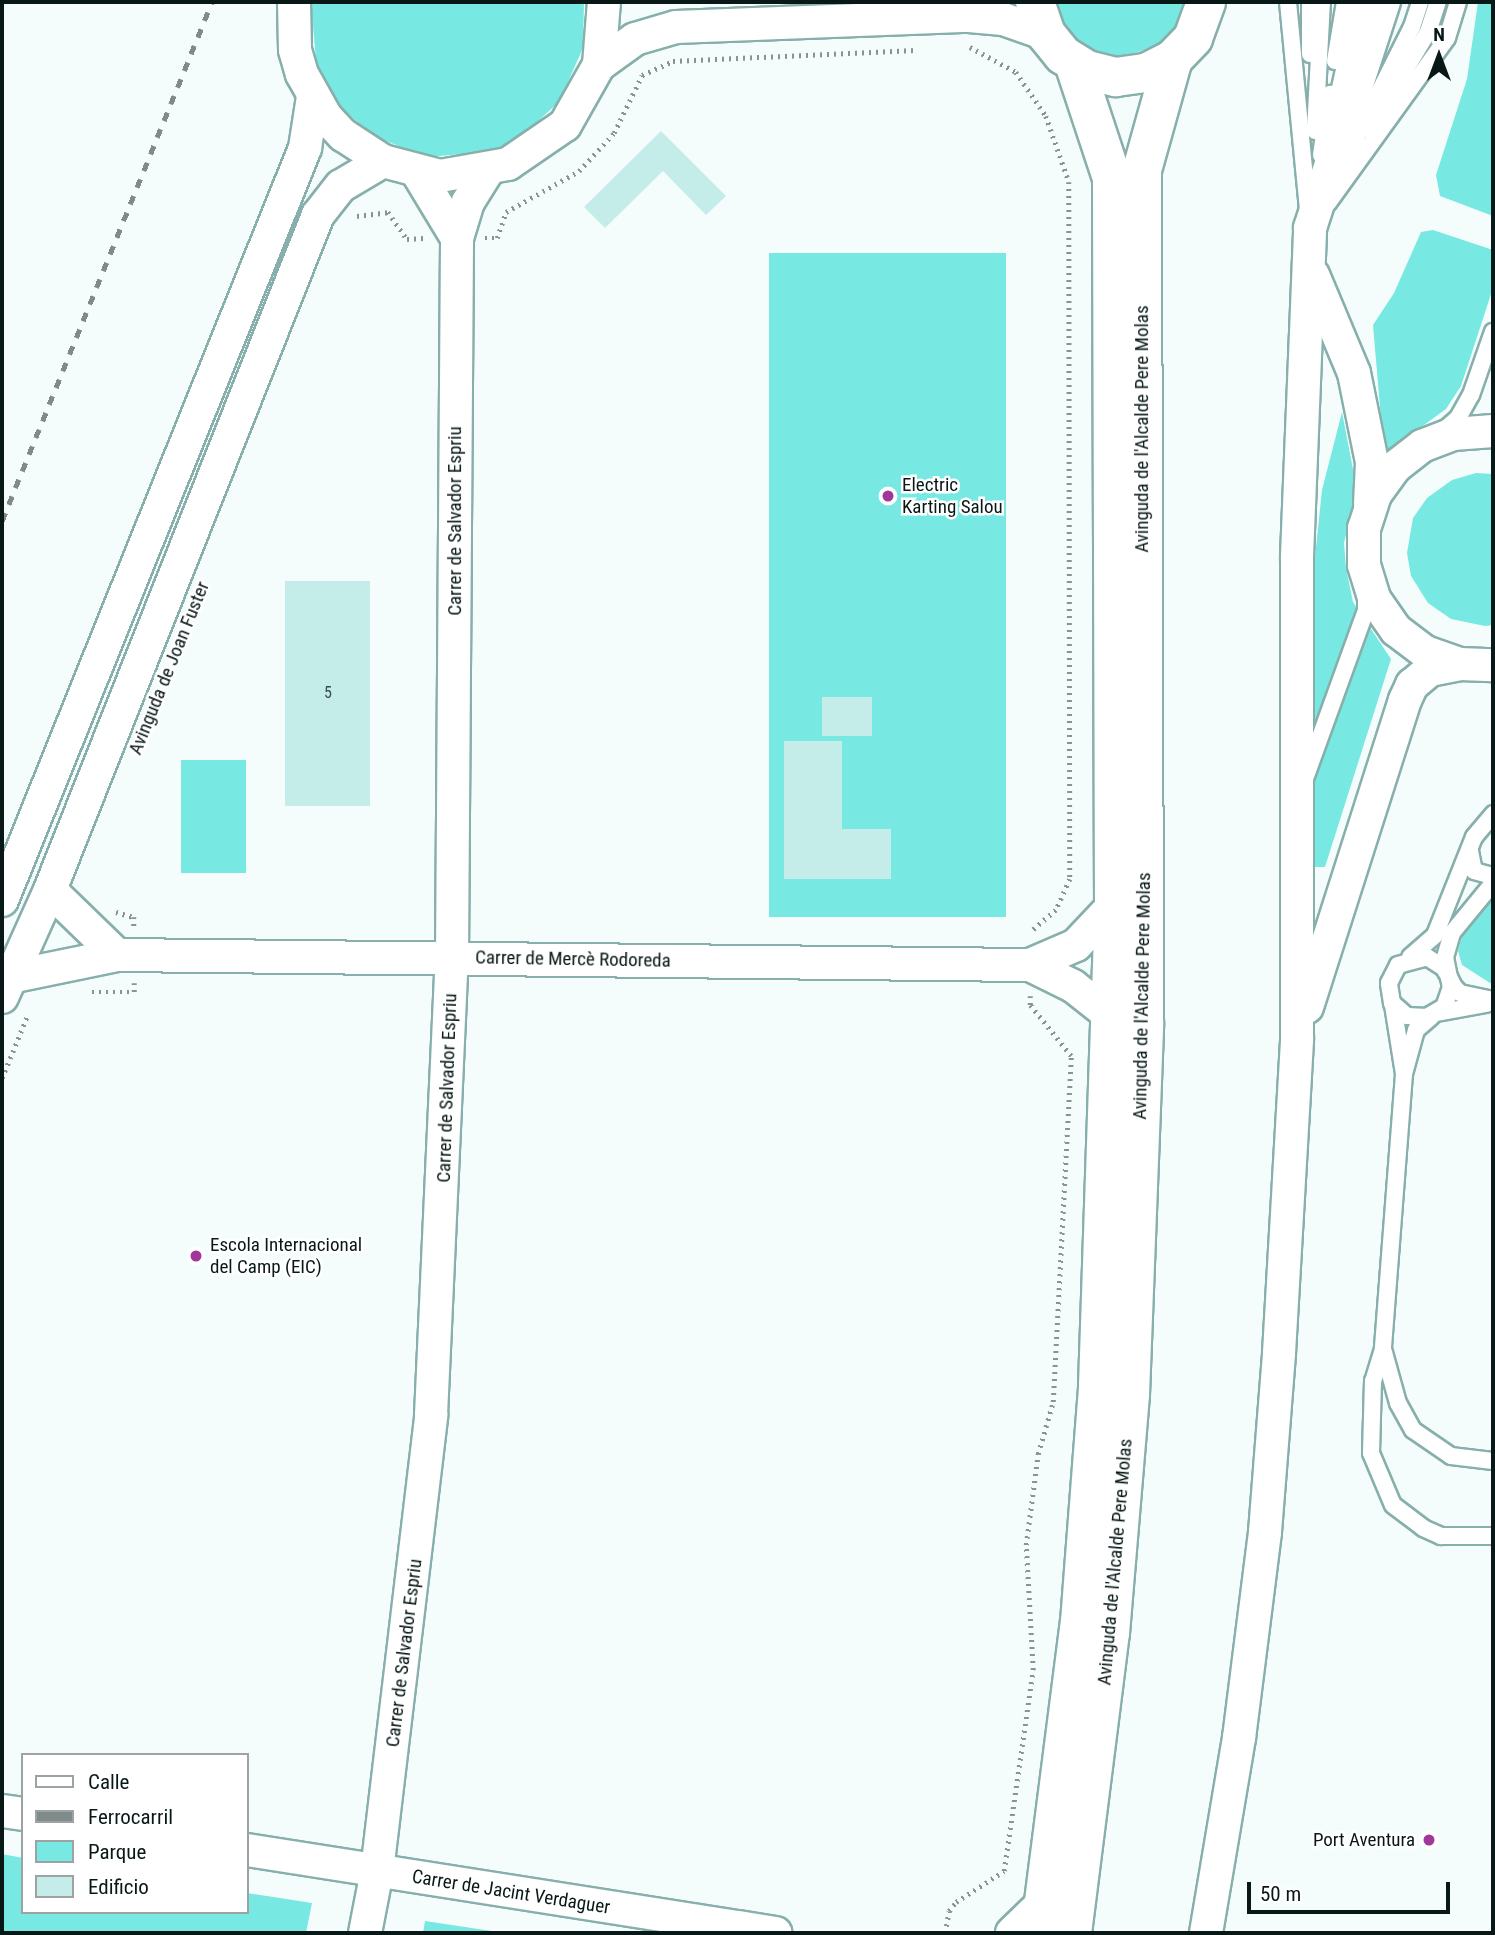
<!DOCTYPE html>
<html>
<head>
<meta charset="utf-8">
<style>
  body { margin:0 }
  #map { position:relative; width:1495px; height:1935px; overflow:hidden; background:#f5fdfc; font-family:"Roboto Condensed",sans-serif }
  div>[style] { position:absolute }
  .green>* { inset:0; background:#77e9e2; transform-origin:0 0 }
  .building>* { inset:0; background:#c4edea; transform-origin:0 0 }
  .path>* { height:4.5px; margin-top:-2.25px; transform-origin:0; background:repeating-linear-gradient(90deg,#889392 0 2px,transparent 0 7px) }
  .roads { filter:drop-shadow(2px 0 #87afac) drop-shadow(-2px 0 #87afac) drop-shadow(0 2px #87afac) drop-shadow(0 -2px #87afac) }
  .service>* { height:16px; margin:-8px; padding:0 8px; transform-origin:8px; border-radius:8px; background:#fff }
  .minor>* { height:32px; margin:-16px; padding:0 16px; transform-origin:16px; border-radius:16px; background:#fff }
  .tertiary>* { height:38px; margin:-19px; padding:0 19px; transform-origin:19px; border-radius:19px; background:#fff }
  .rail>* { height:5px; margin-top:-2.5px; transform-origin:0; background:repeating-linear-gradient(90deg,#7f8b8a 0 9px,transparent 0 18px) }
  .dots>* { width:19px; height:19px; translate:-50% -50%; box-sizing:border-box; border:4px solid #fff; border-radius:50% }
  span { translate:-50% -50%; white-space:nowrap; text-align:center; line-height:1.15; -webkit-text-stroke:5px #fff; paint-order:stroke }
  .number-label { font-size:16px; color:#374d4c }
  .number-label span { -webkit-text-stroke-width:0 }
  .street-label { font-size:19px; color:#081817 }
  .poi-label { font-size:19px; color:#081817 }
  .left { translate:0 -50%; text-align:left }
  .right { translate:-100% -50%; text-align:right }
  .frame { position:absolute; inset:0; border:4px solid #081817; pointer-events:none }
  .legend { position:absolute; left:21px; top:1753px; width:228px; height:161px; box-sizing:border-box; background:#fff; border:2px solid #9ca3a2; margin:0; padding:9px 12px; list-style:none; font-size:21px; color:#081817 }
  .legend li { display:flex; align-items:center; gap:14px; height:35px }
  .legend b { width:35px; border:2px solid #9ca3a2 }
  .north { position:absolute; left:1404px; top:21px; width:70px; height:70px; -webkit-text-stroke:5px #fff; paint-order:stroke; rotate:0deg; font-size:19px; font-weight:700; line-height:28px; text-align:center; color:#081817 }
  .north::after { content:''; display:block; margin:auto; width:24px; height:32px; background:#081817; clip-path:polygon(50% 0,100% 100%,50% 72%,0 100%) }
  .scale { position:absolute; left:1247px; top:1882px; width:203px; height:32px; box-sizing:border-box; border:4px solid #081817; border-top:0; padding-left:9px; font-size:21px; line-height:24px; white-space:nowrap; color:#081817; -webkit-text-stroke:5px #fff; paint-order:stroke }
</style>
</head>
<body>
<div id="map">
  <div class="green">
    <i style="clip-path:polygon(311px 2px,584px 2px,583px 48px,559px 102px,517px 140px,488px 152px,426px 157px,371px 135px,341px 107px,316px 61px)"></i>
    <i style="clip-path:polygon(1053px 2px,1186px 2px,1178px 25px,1163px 42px,1123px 58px,1099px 55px,1078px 43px,1061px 24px)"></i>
    <i style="clip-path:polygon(1478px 2px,1493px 2px,1493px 216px,1440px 196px,1436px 175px,1467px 79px)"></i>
    <i style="clip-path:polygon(1433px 230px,1493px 250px,1493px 288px,1461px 386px,1446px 409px,1384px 454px,1373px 325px,1394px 293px,1421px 232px)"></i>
    <i style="left:769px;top:253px;width:237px;height:664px"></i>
    <i style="clip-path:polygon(1342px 412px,1357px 490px,1344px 543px,1346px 568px,1353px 602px,1391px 659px,1325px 867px,1312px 867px,1312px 586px,1322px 490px)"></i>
    <i style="clip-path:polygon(1476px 473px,1493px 474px,1493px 625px,1485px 626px,1451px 619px,1428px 603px,1411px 576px,1407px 553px,1413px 518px,1427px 498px,1452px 480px)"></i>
    <i style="left:181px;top:760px;width:65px;height:113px"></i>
    <i style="clip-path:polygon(1493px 899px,1493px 983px,1490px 983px,1462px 965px,1458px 951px,1463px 932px)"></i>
    <i style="clip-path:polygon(2px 1854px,23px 1858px,23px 1912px,247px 1912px,247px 1893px,312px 1903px,306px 1933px,2px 1933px)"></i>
    <i style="clip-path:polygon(425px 1921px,505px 1933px,423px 1933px)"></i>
  </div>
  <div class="building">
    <i style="clip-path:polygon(661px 131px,726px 196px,706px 215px,663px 171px,605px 228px,584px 207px)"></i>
    <i style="left:285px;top:581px;width:85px;height:225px"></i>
    <i style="left:822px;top:697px;width:50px;height:39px"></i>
    <i style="clip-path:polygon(784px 741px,842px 741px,842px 829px,891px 829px,891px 879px,784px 879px)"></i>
  </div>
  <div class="path">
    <i style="left:970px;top:47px;width:52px;rotate:28.5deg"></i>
    <i style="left:1016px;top:72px;width:53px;rotate:55.7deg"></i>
    <i style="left:1046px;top:116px;width:70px;rotate:70.8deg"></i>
    <i style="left:1069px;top:182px;width:697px;rotate:89.92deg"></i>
    <i style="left:1070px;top:879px;width:34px;rotate:114deg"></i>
    <i style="left:1056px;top:910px;width:30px;rotate:139deg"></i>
    <i style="left:357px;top:216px;width:31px;rotate:-7deg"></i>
    <i style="left:388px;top:212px;width:33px;rotate:55deg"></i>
    <i style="left:407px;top:239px;width:17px;rotate:-3deg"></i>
    <i style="left:485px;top:238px;width:12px"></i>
    <i style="left:497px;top:238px;width:28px;rotate:-71deg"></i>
    <i style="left:506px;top:212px;width:84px;rotate:-29.3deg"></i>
    <i style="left:579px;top:171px;width:52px;rotate:-47.4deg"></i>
    <i style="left:614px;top:133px;width:64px;rotate:-64.2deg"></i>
    <i style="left:642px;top:75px;width:34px;rotate:-24deg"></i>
    <i style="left:673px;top:61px;width:243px;rotate:-2.6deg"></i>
    <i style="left:116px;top:912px;width:19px;rotate:16deg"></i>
    <i style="left:134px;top:917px;width:12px;rotate:90deg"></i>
    <i style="left:92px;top:992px;width:42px"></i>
    <i style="left:134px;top:992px;width:9px;rotate:-90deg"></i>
    <i style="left:2px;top:1078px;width:69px;rotate:-67.9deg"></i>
    <i style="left:945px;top:1933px;width:22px;rotate:-80deg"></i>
    <i style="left:949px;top:1911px;width:11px;rotate:-52deg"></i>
    <i style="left:956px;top:1902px;width:57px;rotate:-32.9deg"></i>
    <i style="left:1004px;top:1871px;width:203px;rotate:-81.8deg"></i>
    <i style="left:1033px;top:1670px;width:125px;rotate:-93.2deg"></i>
    <i style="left:1026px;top:1545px;width:92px;rotate:-82.5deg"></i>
    <i style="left:1038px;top:1454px;width:54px;rotate:-73.9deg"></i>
    <i style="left:1053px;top:1402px;width:346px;rotate:-87deg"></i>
    <i style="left:1071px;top:1056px;width:65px;rotate:-128.8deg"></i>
    <i style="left:1030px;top:1005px;width:9px;rotate:-90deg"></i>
  </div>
  <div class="roads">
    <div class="service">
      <i style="left:1288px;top:2px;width:207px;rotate:84.5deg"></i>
      <i style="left:1310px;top:2px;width:52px;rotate:90deg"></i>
      <i style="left:1335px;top:61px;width:60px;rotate:-80.4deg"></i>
      <i style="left:1336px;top:106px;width:107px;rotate:-77.5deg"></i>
      <i style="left:1369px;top:130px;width:114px;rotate:-59deg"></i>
      <i style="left:1428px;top:32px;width:32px;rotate:-72deg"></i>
      <i style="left:1315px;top:131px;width:129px;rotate:-86.9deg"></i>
      <i style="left:1348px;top:154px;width:142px;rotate:-63.3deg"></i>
      <i style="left:1412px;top:27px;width:26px;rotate:-72deg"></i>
      <i style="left:1321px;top:155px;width:62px;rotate:-81.6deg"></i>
      <i style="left:1328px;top:203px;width:203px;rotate:-54.2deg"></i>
      <i style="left:1447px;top:38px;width:38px;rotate:-73deg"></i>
      <i style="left:1443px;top:431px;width:20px;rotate:-41deg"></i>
      <i style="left:1458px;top:418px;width:26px;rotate:-61deg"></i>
      <i style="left:1471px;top:395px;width:67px;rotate:-70.8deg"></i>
      <i style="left:1306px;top:776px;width:177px;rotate:-70.1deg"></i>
      <i style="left:1366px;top:610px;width:18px;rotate:-90deg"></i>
      <i style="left:1470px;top:851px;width:20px;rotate:79deg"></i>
      <i style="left:1474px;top:871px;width:20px;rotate:15deg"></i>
      <i style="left:1493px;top:883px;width:65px;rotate:129.4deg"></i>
      <i style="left:1452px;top:933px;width:25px;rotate:106deg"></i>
      <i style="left:1445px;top:957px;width:31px;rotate:79deg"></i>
      <i style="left:1451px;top:987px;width:21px;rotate:109deg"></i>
      <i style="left:1444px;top:1007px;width:20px;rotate:150deg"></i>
      <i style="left:1427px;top:1017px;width:20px;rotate:-177deg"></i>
      <i style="left:1407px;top:1016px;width:20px;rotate:-139deg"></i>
      <i style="left:1392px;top:1003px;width:20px;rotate:-99deg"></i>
      <i style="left:1389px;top:983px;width:20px;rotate:-63deg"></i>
      <i style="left:1398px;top:965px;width:30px;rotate:-15deg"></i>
      <i style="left:1427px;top:957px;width:20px;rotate:33deg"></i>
      <i style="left:1444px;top:968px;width:10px;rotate:61deg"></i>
      <i style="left:1449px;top:977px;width:11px;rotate:63deg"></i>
      <i style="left:1454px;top:987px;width:8px;rotate:45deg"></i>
      <i style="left:1460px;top:993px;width:34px;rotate:12deg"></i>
      <i style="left:1410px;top:957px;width:33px;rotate:-41deg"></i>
      <i style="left:1435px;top:935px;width:105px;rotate:-68.3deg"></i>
      <i style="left:1474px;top:837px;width:30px;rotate:-50deg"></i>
      <i style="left:1393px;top:1005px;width:70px;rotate:80.9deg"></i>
      <i style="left:1404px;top:1074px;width:46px;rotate:-74.7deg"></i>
      <i style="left:1416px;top:1030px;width:20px;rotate:-41deg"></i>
      <i style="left:1437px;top:1013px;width:50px;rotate:-10.4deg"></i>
      <i style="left:1404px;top:1074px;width:276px;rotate:94.4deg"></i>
      <i style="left:1383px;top:1349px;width:34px;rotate:107deg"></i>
      <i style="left:1373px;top:1381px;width:72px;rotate:91.6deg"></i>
      <i style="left:1371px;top:1453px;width:56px;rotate:67.1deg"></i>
      <i style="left:1393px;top:1505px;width:38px;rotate:37deg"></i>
      <i style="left:1423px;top:1528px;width:20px;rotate:24deg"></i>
      <i style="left:1441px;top:1536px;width:52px"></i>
      <i style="left:1383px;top:1349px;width:56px;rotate:74.5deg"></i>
      <i style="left:1398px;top:1403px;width:31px;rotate:61deg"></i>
      <i style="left:1413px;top:1430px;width:46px;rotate:34.4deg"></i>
      <i style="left:1451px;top:1456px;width:42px;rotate:6.8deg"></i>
    </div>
    <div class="minor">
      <i style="left:294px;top:2px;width:48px;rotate:88.8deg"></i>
      <i style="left:295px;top:50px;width:25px;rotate:74deg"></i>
      <i style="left:302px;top:74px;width:49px;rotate:60.8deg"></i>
      <i style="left:326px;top:117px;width:25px;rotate:47deg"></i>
      <i style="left:343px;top:135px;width:48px;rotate:33deg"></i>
      <i style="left:383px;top:161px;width:59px;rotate:14.7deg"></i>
      <i style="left:440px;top:176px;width:69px;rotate:-10deg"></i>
      <i style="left:508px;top:164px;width:69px;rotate:-34.4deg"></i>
      <i style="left:565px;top:125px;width:69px;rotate:-60.5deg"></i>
      <i style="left:599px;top:65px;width:63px;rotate:-85.5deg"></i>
      <i style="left:599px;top:65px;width:44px;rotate:-35.8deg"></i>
      <i style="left:635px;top:39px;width:43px;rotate:-16.3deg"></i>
      <i style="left:676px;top:27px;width:293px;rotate:-2.2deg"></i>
      <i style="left:969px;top:16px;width:34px;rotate:5deg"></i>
      <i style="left:1003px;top:19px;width:46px;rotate:19.2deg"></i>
      <i style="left:417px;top:172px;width:77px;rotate:58.8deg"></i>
      <i style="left:1313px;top:275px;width:106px;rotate:67.3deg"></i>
      <i style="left:1354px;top:373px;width:91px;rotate:78.6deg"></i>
      <i style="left:1372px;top:462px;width:42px;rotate:92.7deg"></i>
      <i style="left:1493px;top:431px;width:40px;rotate:175.7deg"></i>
      <i style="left:1453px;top:434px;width:33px;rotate:159deg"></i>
      <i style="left:1422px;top:446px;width:34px;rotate:142deg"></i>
      <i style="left:1395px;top:467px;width:34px;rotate:126deg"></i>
      <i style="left:1375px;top:495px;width:35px;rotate:108deg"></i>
      <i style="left:1364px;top:528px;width:37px;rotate:90deg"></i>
      <i style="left:1364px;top:565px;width:37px;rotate:73deg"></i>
      <i style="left:1375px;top:600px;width:37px;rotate:55deg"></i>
      <i style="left:1396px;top:630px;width:36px;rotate:37deg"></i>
      <i style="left:1425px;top:652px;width:37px;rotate:19deg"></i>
      <i style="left:1460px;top:664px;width:33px;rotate:2deg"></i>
      <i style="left:2px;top:900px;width:811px;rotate:-68.05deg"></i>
      <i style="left:305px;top:148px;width:52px;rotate:-81.1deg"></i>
      <i style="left:117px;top:955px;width:913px;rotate:0.63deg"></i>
      <i style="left:10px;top:977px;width:109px;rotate:-11.6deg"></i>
      <i style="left:117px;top:955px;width:93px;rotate:-135.9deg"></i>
      <i style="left:2px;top:997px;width:117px;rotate:-65.8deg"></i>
      <i style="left:50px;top:890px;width:726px;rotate:-68.35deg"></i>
      <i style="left:318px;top:215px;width:37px;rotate:-52deg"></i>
      <i style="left:341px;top:186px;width:49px;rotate:-30.8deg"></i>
      <i style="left:1307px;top:1007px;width:322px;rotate:-72.3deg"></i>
      <i style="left:1405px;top:700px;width:17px;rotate:-65deg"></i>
      <i style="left:1412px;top:685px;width:23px;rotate:-40deg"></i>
      <i style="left:1430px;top:670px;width:31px;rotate:-11deg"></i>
      <i style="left:1111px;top:1016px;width:48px;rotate:-141.7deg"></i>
      <i style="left:1073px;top:986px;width:48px;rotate:-154deg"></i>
      <i style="left:1030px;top:965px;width:50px;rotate:-23.5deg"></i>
      <i style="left:1076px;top:945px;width:55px;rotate:-46.5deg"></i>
      <i style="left:2px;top:1811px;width:21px;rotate:8deg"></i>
      <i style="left:247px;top:1850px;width:535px;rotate:8.92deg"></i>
      <i style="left:365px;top:1933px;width:63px;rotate:-79deg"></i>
      <i style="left:377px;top:1871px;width:459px;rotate:-83.2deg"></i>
      <i style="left:431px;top:1415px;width:457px;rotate:-87.4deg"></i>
      <i style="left:452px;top:958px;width:720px;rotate:-89.6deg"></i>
      <i style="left:457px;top:238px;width:38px;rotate:-73deg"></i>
      <i style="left:468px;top:202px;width:36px;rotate:-58deg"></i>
      <i style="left:1012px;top:1933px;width:46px;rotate:-44.1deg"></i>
      <i style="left:1206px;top:1933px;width:198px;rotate:-80.4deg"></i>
      <i style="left:1239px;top:1738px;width:208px;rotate:-82.8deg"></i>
      <i style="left:1265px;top:1532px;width:180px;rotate:-85.5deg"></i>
      <i style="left:1279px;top:1353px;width:316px;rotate:-86.7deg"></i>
      <i style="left:1297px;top:1038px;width:482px;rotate:-90deg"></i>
      <i style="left:1297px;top:556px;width:328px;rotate:-87.7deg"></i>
      <i style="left:1310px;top:228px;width:238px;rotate:-71.9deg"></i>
    </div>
    <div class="tertiary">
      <i style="left:1035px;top:2px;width:34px;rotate:71deg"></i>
      <i style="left:1046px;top:34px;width:27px;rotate:51deg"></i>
      <i style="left:1063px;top:55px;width:28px;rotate:32deg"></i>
      <i style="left:1087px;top:70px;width:30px;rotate:14deg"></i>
      <i style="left:1116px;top:77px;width:30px;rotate:-8deg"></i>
      <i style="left:1146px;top:73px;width:30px;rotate:-27deg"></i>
      <i style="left:1173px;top:59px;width:29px;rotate:-46deg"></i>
      <i style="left:1193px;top:38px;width:38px;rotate:-70deg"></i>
      <i style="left:1040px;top:1933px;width:314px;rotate:-82.7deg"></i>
      <i style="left:1080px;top:1622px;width:237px;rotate:-85.6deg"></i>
      <i style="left:1098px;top:1386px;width:481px;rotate:-88.1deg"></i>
      <i style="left:1114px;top:905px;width:727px;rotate:-90.16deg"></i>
      <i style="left:1112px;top:178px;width:121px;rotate:-108.3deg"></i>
      <i style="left:1072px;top:1933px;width:302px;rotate:-82.8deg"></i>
      <i style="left:1110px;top:1633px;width:240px;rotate:-85.2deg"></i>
      <i style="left:1130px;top:1394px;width:372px;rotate:-87.8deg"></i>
      <i style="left:1144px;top:1022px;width:852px;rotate:-90.13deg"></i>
      <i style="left:1142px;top:170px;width:115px;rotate:-74.4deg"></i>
    </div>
  </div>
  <div class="rail">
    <i style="left:2px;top:521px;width:560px;rotate:-67.97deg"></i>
  </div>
  <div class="dots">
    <i style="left:888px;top:496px;background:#a13799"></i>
    <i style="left:196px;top:1256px;background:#a13799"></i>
    <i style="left:1429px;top:1840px;background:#a13799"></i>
  </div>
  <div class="number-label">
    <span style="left:328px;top:693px">5</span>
  </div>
  <div class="street-label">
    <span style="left:1142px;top:429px;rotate:-90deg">Avinguda de l'Alcalde Pere Molas</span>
    <span style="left:455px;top:521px;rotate:-90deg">Carrer de Salvador Espriu</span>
    <span style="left:169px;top:668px;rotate:-68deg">Avinguda de Joan Fuster</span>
    <span style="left:573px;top:959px;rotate:1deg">Carrer de Mercè Rodoreda</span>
    <span style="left:1142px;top:996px;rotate:-89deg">Avinguda de l'Alcalde Pere Molas</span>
    <span style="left:447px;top:1088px;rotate:-88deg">Carrer de Salvador Espriu</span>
    <span style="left:1115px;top:1562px;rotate:-85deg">Avinguda de l'Alcalde Pere Molas</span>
    <span style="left:404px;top:1653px;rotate:-83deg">Carrer de Salvador Espriu</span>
    <span style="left:511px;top:1892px;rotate:9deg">Carrer de Jacint Verdaguer</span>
  </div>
  <div class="poi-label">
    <span class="left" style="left:902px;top:496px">Electric<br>Karting Salou</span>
    <span class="left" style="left:210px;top:1256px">Escola Internacional<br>del Camp (EIC)</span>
    <span class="right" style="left:1415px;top:1840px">Port Aventura</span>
  </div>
  <div class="frame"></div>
  <ul class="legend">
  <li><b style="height:9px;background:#fff"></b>Calle</li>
  <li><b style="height:9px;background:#7f8b8a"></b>Ferrocarril</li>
  <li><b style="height:19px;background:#77e9e2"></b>Parque</li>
  <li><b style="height:19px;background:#c4edea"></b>Edificio</li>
  </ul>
  <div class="north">N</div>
  <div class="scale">50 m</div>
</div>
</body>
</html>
